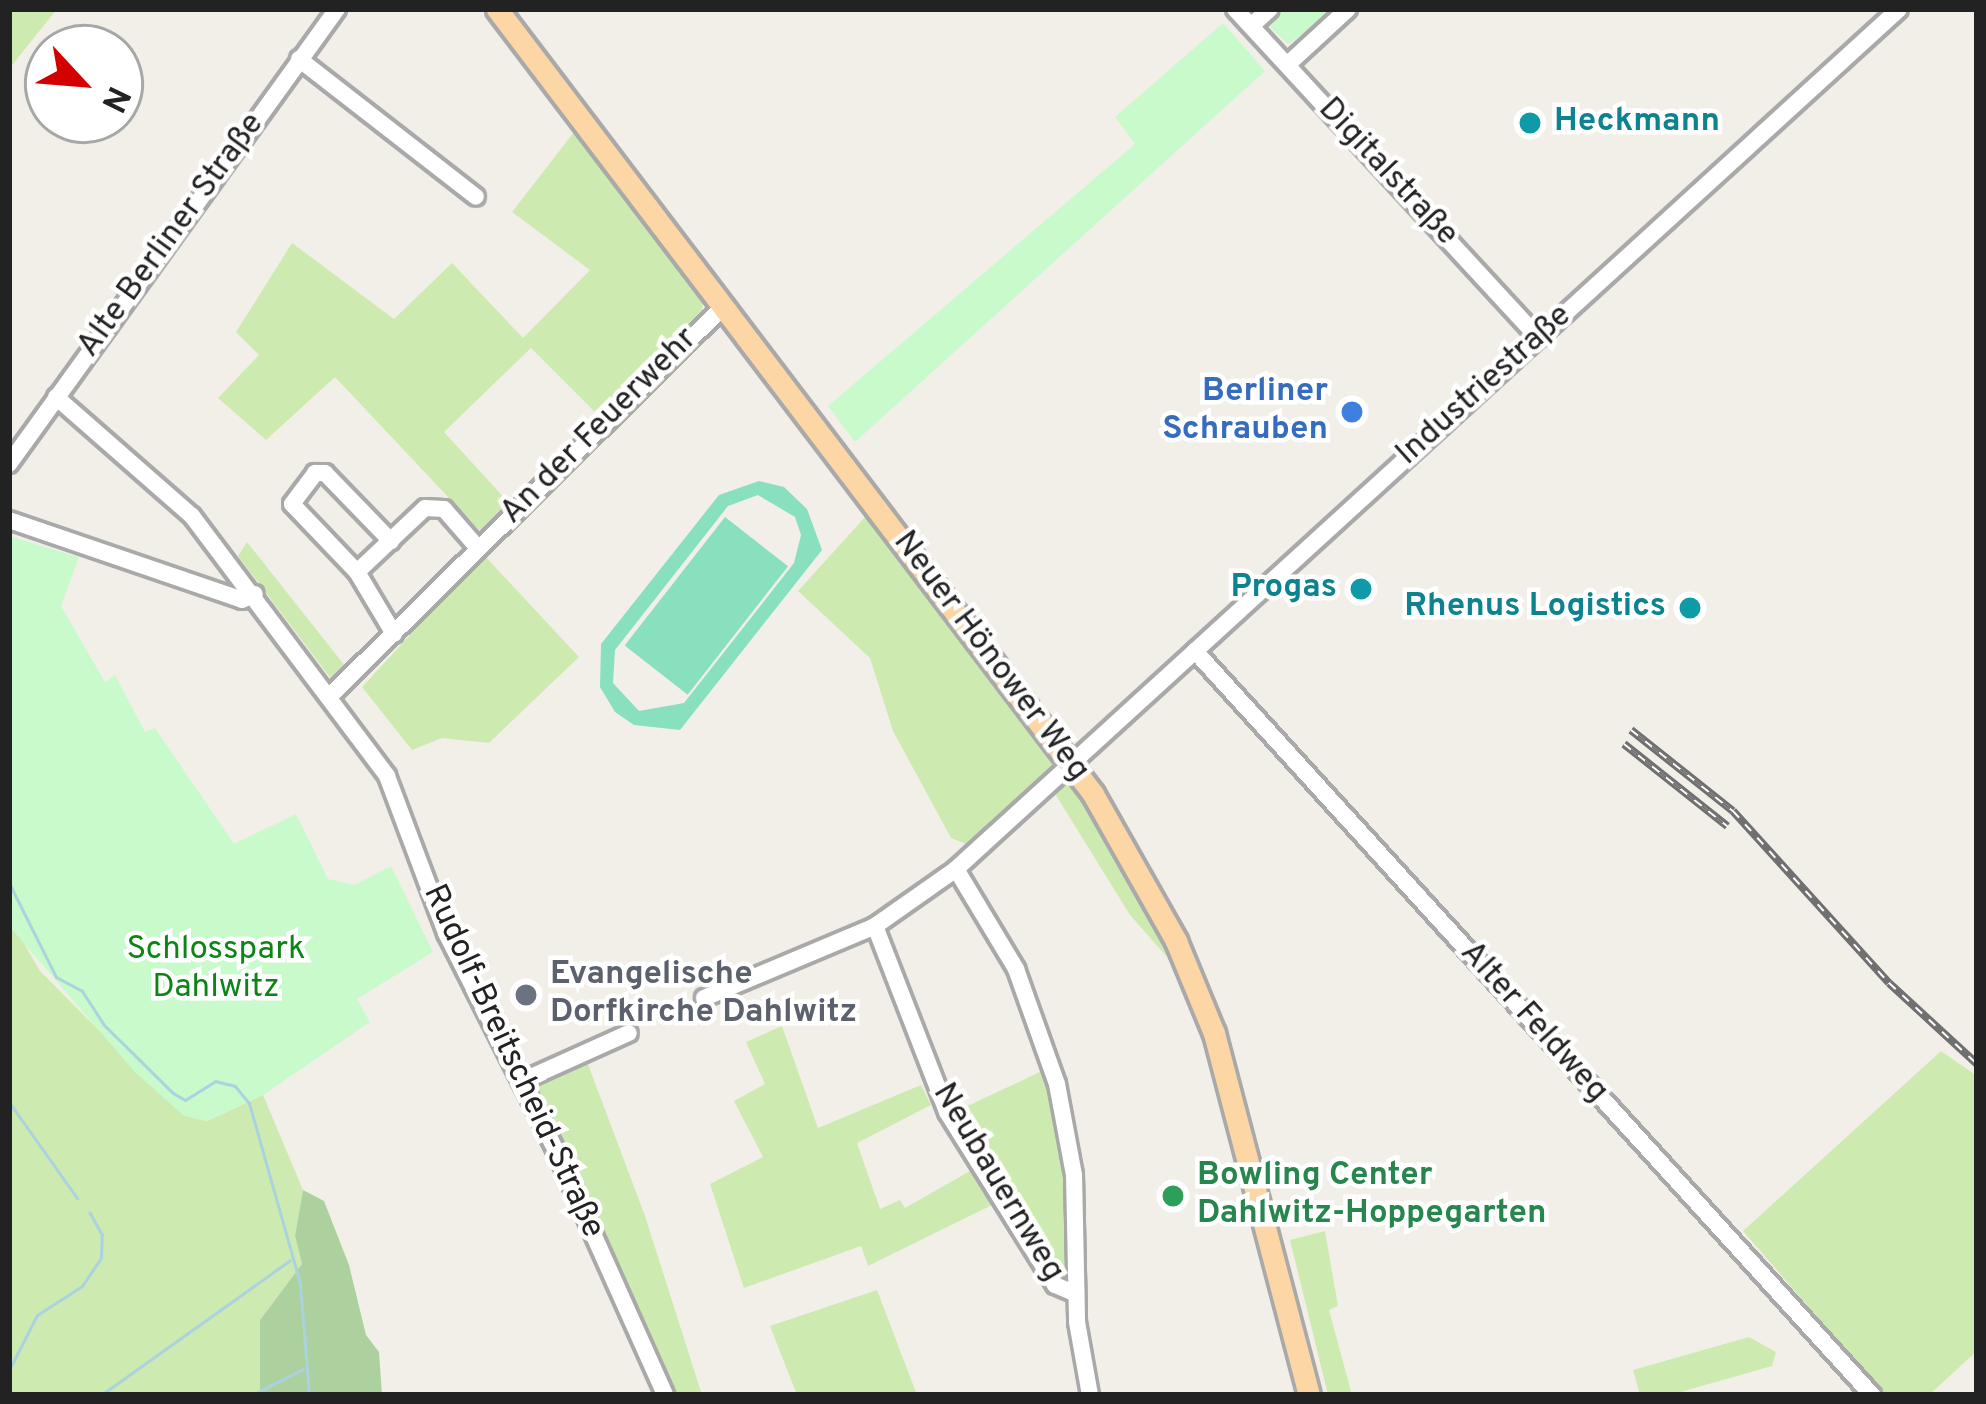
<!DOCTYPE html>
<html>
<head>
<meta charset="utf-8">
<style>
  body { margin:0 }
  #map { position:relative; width:1986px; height:1404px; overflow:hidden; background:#f2efe9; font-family:Overpass,sans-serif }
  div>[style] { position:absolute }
  .grass>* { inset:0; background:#cdebb0 }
  .forest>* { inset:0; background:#add19e }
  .park>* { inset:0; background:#c8facc }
  .pitch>* { inset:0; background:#88e0be; transform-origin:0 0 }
  .stream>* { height:3px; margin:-1.5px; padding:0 1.5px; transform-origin:1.5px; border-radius:1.5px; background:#aad3df }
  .roads { filter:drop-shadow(3px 0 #a9a9a9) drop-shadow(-3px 0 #a9a9a9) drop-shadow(0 3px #a9a9a9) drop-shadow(0 -3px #a9a9a9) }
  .minor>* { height:16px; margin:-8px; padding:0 8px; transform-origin:8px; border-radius:8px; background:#fff }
  .major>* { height:21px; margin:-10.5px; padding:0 10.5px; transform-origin:10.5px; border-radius:10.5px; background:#fcd6a4 }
  .rail>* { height:8px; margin-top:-4px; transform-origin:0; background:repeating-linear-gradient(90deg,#fff 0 9px,#707070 0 18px); box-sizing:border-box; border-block:3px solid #707070 }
  .dots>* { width:33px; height:33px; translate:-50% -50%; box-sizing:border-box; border:6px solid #fff; border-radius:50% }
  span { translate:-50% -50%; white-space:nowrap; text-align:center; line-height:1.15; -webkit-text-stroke:9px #fff; paint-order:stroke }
  .culture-label { font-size:33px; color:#0d838f; font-weight:700 }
  .left { translate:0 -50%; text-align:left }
  .right { translate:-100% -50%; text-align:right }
  .street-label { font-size:33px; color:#222 }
  .shop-label { font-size:33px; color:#366cbe; font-weight:700 }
  .park-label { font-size:33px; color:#0c8416 }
  .worship-label { font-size:33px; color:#5b616d; font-weight:700 }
  .leisure-label { font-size:33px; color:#27864d; font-weight:700 }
  .frame { position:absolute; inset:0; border:12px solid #222; pointer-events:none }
  .north { position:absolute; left:24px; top:24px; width:120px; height:120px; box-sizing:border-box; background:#fff; border:3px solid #a7a7a7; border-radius:50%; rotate:116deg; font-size:33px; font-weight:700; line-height:48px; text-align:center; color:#222 }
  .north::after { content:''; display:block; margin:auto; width:42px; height:54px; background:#d40000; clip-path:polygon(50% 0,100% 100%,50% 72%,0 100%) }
</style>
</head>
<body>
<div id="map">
  <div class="grass">
    <i style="clip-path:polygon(9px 9px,57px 9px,9px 69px)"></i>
    <i style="clip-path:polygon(574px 132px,703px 299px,702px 314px,598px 415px,531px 348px,444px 432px,509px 503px,481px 532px,335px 377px,266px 440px,218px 398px,259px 355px,236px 332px,292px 243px,394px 319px,452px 263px,523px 338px,590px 270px,512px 212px)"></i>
    <i style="clip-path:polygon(866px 516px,1056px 768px,966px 844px,951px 838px,893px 731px,870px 658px,798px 591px)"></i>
    <i style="clip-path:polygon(247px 542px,349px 671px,335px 684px,238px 556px)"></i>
    <i style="clip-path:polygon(484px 555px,579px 657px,489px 743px,442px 738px,412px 750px,362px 687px)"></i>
    <i style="clip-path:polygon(1065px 782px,1074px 784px,1172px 953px,1166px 956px,1130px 915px,1054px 792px)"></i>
    <i style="clip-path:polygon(12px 923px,40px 971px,183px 1115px,207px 1121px,263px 1095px,303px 1190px,295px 1236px,302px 1264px,260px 1320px,260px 1395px,9px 1395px)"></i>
    <i style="clip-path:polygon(782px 1026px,818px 1128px,921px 1085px,931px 1105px,857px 1143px,880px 1209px,900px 1200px,905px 1208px,970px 1171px,992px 1205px,868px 1266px,861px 1246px,744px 1288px,710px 1184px,763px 1157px,734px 1101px,765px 1084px,746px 1042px)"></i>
    <i style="clip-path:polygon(1941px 1051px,1977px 1076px,1977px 1351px,1929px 1395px,1885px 1395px,1743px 1231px)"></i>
    <i style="clip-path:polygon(586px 1059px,645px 1216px,702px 1395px,676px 1395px,533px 1081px)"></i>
    <i style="clip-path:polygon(1046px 1069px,1070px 1182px,1072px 1279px,1062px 1284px,955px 1112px)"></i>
    <i style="clip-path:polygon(1325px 1231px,1338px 1306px,1329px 1310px,1352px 1395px,1328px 1395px,1290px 1240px)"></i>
    <i style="clip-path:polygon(877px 1290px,917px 1395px,797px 1395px,770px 1326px)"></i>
    <i style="clip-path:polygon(1749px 1337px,1776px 1352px,1772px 1366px,1670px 1395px,1640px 1395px,1633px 1370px)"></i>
  </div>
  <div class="forest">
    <i style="clip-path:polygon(303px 1190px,324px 1201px,349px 1265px,366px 1335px,379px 1352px,382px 1395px,260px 1395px,260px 1320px,302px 1264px,295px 1236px)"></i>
  </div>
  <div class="park">
    <i style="clip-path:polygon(1278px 9px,1338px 9px,1288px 44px,1269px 26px)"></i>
    <i style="clip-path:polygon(1223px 23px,1265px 71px,855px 442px,828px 406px,1135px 144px,1115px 117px)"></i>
    <i style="clip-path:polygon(9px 536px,79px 557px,61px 606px,105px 682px,115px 675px,145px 732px,155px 728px,234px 844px,296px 814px,328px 879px,354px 885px,391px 866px,433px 952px,357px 999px,370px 1022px,263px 1095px,206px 1121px,183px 1115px,135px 1072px,9px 926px)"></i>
  </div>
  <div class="pitch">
    <i style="clip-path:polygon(evenodd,759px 481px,784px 487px,807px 509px,822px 550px,680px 730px,634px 725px,615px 712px,600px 687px,601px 644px,719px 495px,759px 481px,758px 495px,795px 517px,801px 535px,794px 563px,684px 703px,639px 711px,613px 683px,615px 650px,728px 506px,758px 495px)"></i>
    <i style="left:725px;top:517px;width:80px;height:163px;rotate:38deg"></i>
  </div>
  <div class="stream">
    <i style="left:9px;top:883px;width:105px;rotate:63.4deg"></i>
    <i style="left:56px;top:977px;width:30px;rotate:28deg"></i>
    <i style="left:82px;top:991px;width:40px;rotate:57.1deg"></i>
    <i style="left:104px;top:1025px;width:97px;rotate:44.6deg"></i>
    <i style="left:173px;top:1093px;width:14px;rotate:30deg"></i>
    <i style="left:185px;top:1100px;width:36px;rotate:-32deg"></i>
    <i style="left:215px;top:1081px;width:21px;rotate:14deg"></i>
    <i style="left:235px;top:1086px;width:22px;rotate:51deg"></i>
    <i style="left:249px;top:1103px;width:187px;rotate:74.2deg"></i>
    <i style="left:300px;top:1283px;width:112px;rotate:85.4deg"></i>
    <i style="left:9px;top:1102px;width:118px;rotate:54.7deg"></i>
    <i style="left:9px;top:1370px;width:62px;rotate:-63deg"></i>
    <i style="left:37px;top:1315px;width:54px;rotate:-32.8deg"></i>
    <i style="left:82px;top:1286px;width:34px;rotate:-56deg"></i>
    <i style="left:101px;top:1258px;width:23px;rotate:-88deg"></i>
    <i style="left:102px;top:1235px;width:26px;rotate:-119deg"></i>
    <i style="left:101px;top:1395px;width:232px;rotate:-35.5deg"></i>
    <i style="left:252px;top:1395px;width:57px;rotate:-27deg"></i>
  </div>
  <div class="roads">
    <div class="minor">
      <i style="left:1235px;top:9px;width:448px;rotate:47.3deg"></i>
      <i style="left:1251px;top:26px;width:25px;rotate:-42deg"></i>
      <i style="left:299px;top:59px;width:224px;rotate:37.9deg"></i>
      <i style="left:1287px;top:65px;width:83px;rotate:-42.6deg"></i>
      <i style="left:56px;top:397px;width:181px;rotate:41.2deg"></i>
      <i style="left:192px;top:516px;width:325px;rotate:53.1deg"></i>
      <i style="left:387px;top:776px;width:168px;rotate:69.4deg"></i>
      <i style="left:446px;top:933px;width:246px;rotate:63.2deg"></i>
      <i style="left:557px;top:1153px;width:265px;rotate:65.9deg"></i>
      <i style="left:9px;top:464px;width:561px;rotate:-54.21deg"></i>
      <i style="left:9px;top:520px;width:246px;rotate:18.9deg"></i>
      <i style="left:242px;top:600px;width:14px;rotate:-25deg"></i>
      <i style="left:357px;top:572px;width:94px;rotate:-133.7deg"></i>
      <i style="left:292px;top:504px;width:39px;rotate:-53deg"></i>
      <i style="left:315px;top:473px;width:10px"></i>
      <i style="left:325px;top:473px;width:95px;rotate:45.9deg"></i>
      <i style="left:394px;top:634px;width:72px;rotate:-120.8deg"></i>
      <i style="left:357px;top:572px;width:93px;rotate:-43.3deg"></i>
      <i style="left:425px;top:508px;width:19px;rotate:3deg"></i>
      <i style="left:444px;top:509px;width:52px;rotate:48.9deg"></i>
      <i style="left:1195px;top:651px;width:1006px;rotate:47.7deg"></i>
      <i style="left:331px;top:695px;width:552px;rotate:-44.71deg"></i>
      <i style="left:956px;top:869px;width:117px;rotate:59deg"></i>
      <i style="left:1016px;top:969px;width:122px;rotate:70.4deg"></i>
      <i style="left:1057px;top:1084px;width:93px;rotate:79.4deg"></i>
      <i style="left:1074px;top:1175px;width:147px;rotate:88.8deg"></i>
      <i style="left:1077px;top:1322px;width:74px;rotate:79.9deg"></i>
      <i style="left:875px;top:926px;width:199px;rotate:68.8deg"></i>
      <i style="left:947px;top:1112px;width:204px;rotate:58deg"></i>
      <i style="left:1055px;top:1285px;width:23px;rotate:23deg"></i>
      <i style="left:704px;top:998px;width:186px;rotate:-22.8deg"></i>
      <i style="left:875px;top:926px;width:99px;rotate:-35.1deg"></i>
      <i style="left:956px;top:869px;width:1276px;rotate:-42.36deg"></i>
      <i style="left:522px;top:1081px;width:117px;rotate:-24.2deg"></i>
    </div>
    <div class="major">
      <i style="left:497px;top:9px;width:986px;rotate:52.79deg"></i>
      <i style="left:1093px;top:794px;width:169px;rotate:60.5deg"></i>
      <i style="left:1176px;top:941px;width:100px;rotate:67.6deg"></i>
      <i style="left:1214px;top:1033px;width:374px;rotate:75.3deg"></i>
    </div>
  </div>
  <div class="rail">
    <i style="left:1631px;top:730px;width:130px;rotate:38.5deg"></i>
    <i style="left:1733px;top:811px;width:232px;rotate:47.8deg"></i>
    <i style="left:1889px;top:983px;width:120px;rotate:42.6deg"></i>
    <i style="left:1624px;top:744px;width:132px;rotate:38.5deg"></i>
  </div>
  <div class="dots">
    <i style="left:1530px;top:123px;background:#0f9aa8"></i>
    <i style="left:1352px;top:412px;background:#3f7fe0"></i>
    <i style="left:1361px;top:589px;background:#0f9aa8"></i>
    <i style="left:1690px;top:608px;background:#0f9aa8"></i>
    <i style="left:526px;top:995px;background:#6b7280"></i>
    <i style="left:1173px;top:1196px;background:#2e9e5b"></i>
  </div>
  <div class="culture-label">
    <span class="left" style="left:1554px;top:123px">Heckmann</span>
    <span class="right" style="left:1337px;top:589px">Progas</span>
    <span class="right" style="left:1666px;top:608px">Rhenus Logistics</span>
  </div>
  <div class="street-label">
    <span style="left:1387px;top:173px;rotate:47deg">Digitalstraße</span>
    <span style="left:172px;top:236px;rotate:-54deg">Alte Berliner Straße</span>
    <span style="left:1485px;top:386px;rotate:-42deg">Industriestraße</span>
    <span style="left:600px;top:427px;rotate:-45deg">An der Feuerwehr</span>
    <span style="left:990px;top:657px;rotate:53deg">Neuer Hönower Weg</span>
    <span style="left:1533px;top:1023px;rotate:48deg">Alter Feldweg</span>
    <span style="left:512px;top:1062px;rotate:65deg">Rudolf-Breitscheid-Straße</span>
    <span style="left:997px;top:1183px;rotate:59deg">Neubauernweg</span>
  </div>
  <div class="shop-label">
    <span class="right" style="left:1328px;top:412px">Berliner<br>Schrauben</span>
  </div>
  <div class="park-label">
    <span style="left:216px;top:970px">Schlosspark<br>Dahlwitz</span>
  </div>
  <div class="worship-label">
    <span class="left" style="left:550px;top:995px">Evangelische<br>Dorfkirche Dahlwitz</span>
  </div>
  <div class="leisure-label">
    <span class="left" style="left:1197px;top:1196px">Bowling Center<br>Dahlwitz-Hoppegarten</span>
  </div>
  <div class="frame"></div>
  <div class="north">N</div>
</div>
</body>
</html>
